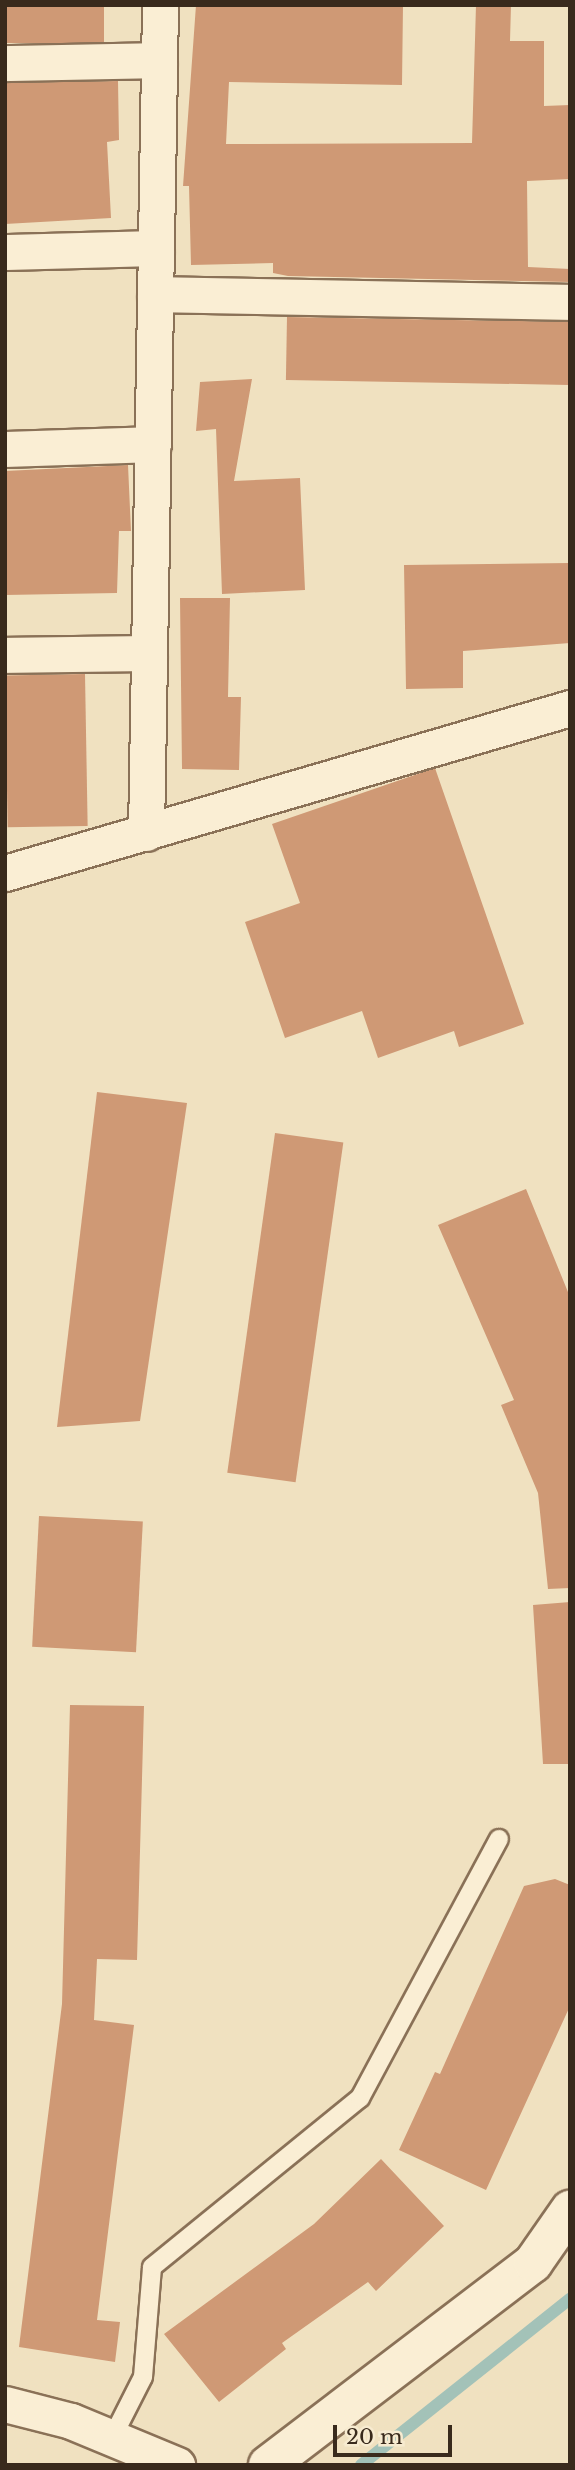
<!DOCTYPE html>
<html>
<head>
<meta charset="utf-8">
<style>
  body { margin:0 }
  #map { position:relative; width:575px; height:2470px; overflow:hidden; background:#f0e1c0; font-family:"Libre Baskerville",serif }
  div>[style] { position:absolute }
  .stream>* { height:12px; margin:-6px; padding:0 6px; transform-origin:6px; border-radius:6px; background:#a3c2b8 }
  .building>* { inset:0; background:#cf9975; transform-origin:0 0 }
  .roads { filter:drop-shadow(2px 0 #8a7157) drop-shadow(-2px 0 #8a7157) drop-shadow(0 2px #8a7157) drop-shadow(0 -2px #8a7157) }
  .service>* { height:18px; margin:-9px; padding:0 9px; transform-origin:9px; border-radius:9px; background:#faeed4 }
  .minor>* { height:35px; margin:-17.5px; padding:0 17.5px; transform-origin:17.5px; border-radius:17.5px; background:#faeed4 }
  .tertiary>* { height:38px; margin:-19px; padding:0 19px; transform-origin:19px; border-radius:19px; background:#faeed4 }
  span { translate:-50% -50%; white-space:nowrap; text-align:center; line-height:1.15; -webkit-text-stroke:5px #f7ebd0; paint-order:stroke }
  .frame { position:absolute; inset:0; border:7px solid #392a1c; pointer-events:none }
  .scale { position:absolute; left:333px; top:2425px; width:119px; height:32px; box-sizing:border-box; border:4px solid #392a1c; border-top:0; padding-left:9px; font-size:21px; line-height:24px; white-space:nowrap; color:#392a1c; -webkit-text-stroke:5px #f7ebd0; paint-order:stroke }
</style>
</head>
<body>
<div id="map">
  <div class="stream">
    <i style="left:361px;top:2465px;width:267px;rotate:-38.5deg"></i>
  </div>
  <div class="building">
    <i style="left:5px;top:5px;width:99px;height:38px"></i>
    <i style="clip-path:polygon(196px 5px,403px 5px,402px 85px,229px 82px,226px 144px,472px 143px,476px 5px,511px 5px,510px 41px,544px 41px,544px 106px,570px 105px,570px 179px,527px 181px,528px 267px,570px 269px,570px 282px,288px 276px,273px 273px,273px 263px,191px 265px,189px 186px,183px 186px)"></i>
    <i style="clip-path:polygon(118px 81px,119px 140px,107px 142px,111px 218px,5px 224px,5px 83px)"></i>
    <i style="left:287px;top:317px;width:283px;height:63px;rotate:1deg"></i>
    <i style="clip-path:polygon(252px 379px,234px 481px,300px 478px,305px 590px,222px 594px,216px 429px,196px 431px,200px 382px)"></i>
    <i style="clip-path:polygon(128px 465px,131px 531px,119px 531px,117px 593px,5px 595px,5px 471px)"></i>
    <i style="clip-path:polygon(570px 563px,570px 643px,463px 651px,463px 688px,406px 689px,404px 565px)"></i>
    <i style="clip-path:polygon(180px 598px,230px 598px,228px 697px,241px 697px,239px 770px,182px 769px)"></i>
    <i style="left:85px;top:674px;width:152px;height:80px;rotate:89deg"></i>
    <i style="clip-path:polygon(435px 768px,524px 1024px,459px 1047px,454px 1031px,378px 1058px,362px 1011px,285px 1038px,245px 922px,300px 903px,272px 824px)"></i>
    <i style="clip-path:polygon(97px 1092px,187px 1103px,140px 1421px,57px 1427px)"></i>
    <i style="left:275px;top:1133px;width:69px;height:343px;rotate:8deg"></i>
    <i style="clip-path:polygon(526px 1189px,570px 1297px,570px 1588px,548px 1589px,538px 1493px,501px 1405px,514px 1400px,438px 1225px)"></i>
    <i style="left:39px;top:1516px;width:104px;height:131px;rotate:3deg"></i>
    <i style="clip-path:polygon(570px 1602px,570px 1764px,543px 1764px,533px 1605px)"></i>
    <i style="clip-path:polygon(70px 1705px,144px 1706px,137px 1960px,97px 1959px,94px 2020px,134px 2025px,97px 2320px,120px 2322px,115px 2362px,19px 2347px,62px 2004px)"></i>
    <i style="clip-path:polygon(555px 1879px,570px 1885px,570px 2006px,486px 2190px,399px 2150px,435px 2072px,440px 2074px,524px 1886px)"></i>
    <i style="clip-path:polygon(381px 2159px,444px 2226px,376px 2291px,368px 2282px,282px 2343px,286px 2349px,219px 2402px,164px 2334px,314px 2224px)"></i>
  </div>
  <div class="roads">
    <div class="service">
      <i style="left:112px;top:2438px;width:68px;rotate:-63.1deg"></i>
      <i style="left:143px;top:2377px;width:110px;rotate:-85.3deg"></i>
      <i style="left:152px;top:2267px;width:268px;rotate:-39.1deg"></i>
      <i style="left:360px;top:2098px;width:294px;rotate:-61.8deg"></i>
    </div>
    <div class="minor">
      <i style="left:5px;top:63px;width:154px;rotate:-1.1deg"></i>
      <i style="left:5px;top:252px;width:151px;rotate:-1.5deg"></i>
      <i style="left:155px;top:294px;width:415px;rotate:1.1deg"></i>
      <i style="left:5px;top:449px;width:148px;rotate:-1.9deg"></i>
      <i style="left:5px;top:655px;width:144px;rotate:-0.8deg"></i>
      <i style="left:146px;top:833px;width:828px;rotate:-89.03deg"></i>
      <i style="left:5px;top:873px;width:589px;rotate:-16.28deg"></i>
      <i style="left:5px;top:2404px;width:68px;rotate:14.4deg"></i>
      <i style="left:71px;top:2421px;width:115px;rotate:22.5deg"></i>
    </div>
    <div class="tertiary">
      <i style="left:268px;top:2465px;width:333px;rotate:-37.3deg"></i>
      <i style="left:533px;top:2263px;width:65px;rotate:-55.1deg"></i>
    </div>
  </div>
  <div class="frame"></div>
  <div class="scale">20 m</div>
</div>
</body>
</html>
